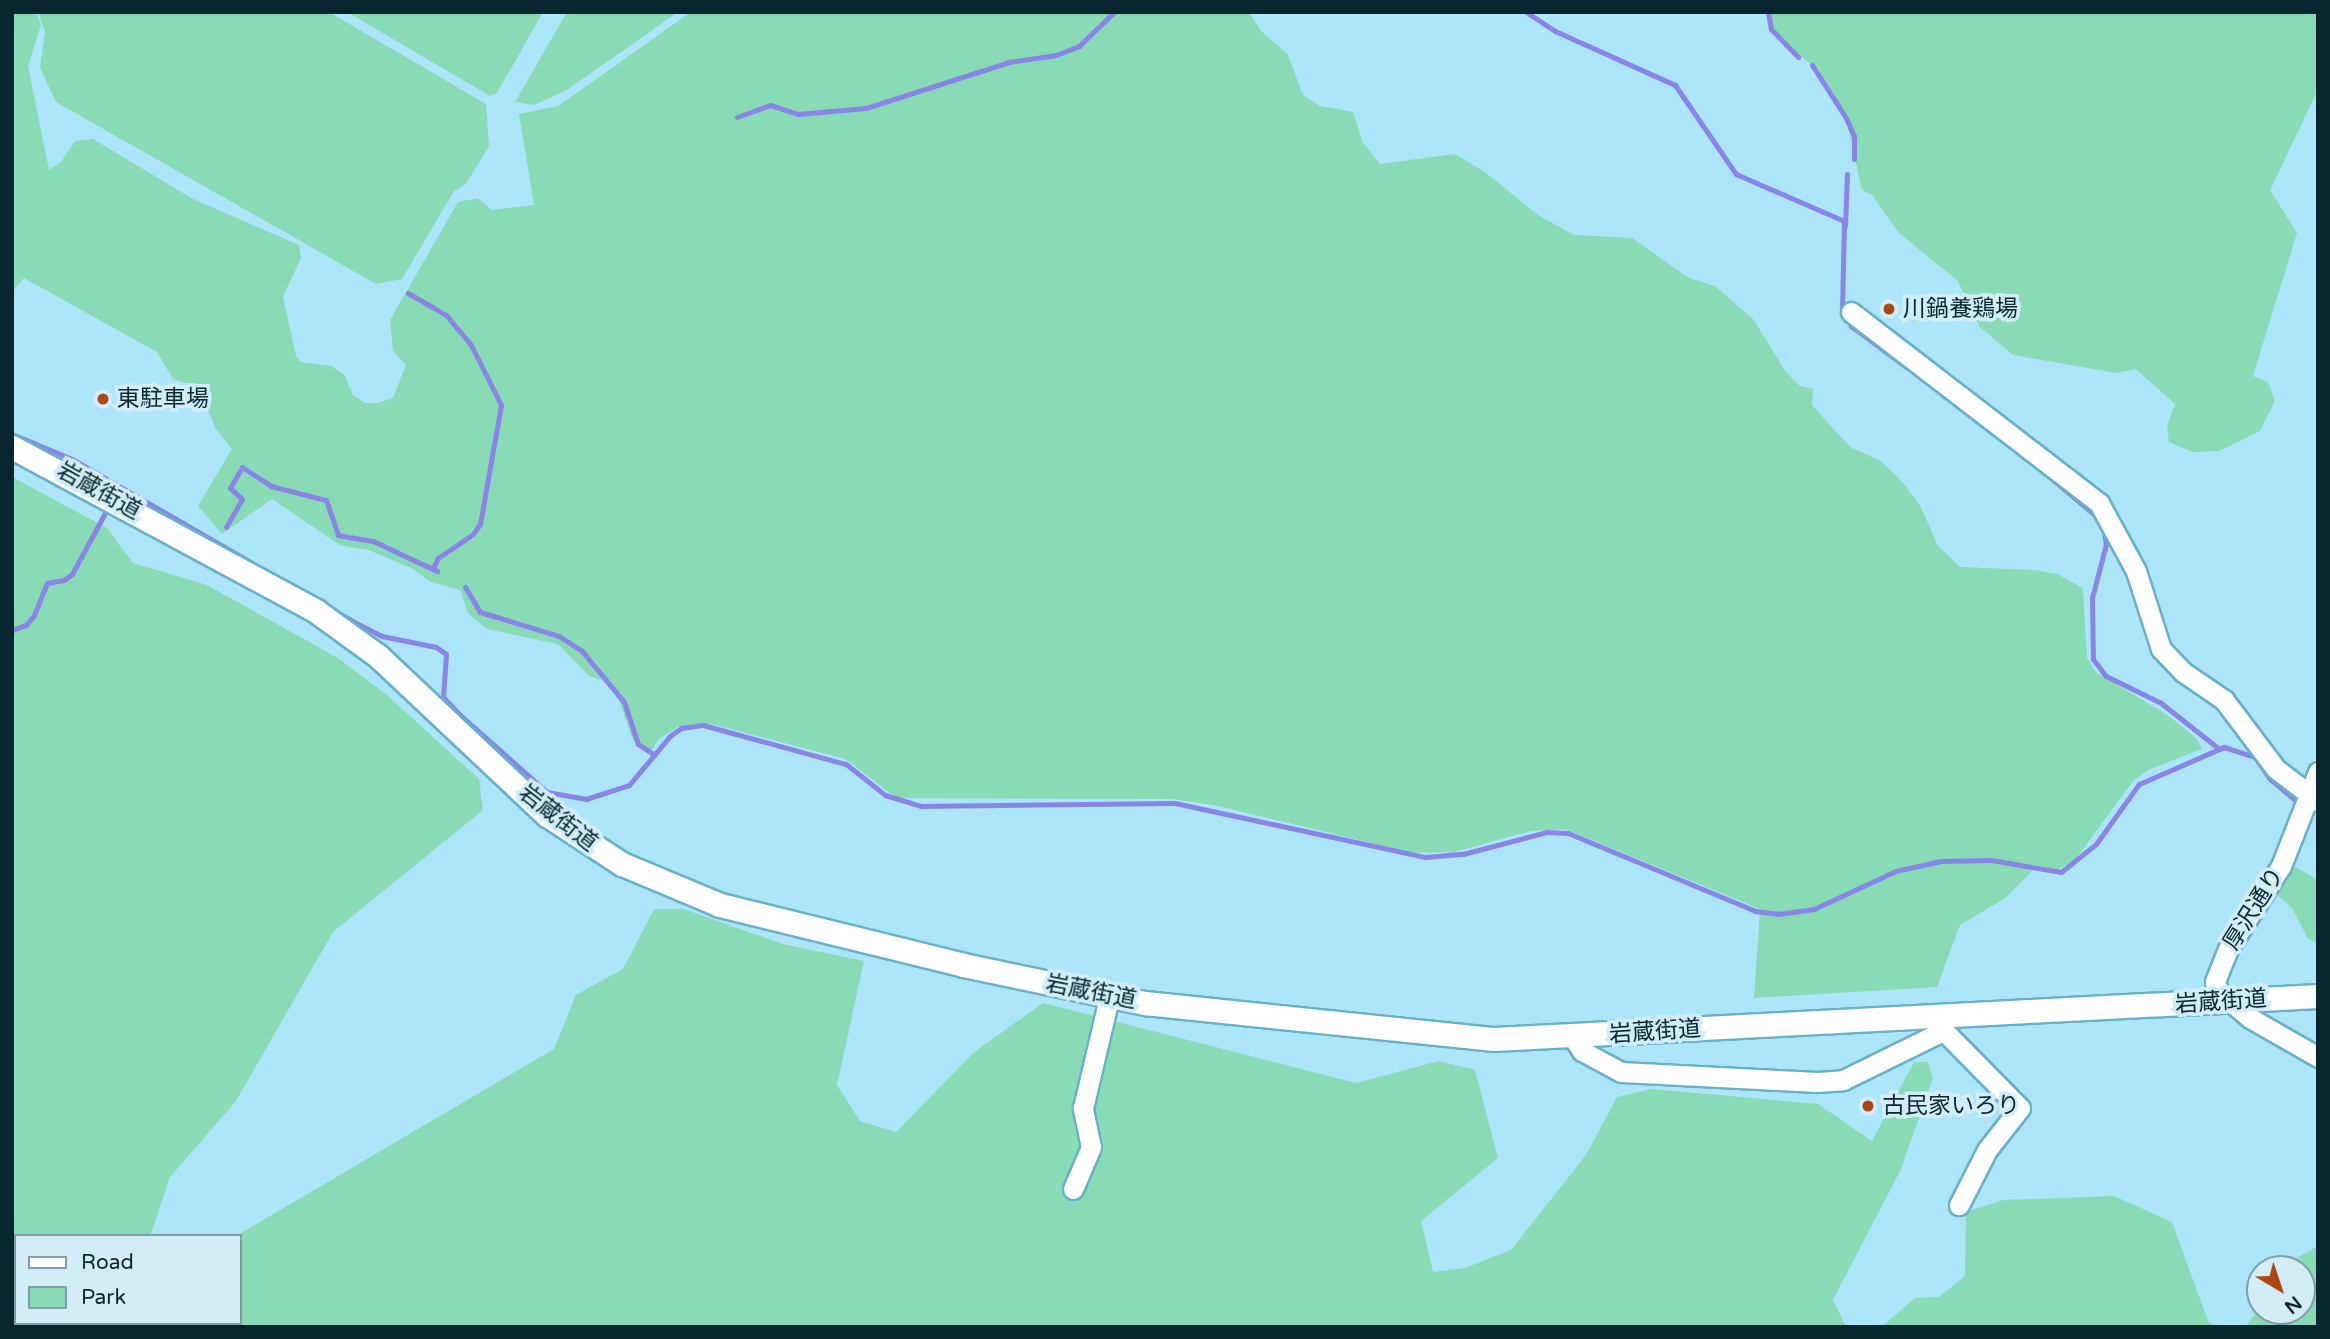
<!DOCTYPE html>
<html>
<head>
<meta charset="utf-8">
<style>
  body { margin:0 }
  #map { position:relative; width:2330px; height:1339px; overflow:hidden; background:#ade5fa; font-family:"Varela Round","Noto Sans JP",sans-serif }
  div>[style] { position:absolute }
  .green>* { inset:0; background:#89dbb5 }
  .stream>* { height:5px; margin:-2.5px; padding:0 2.5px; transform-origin:2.5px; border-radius:2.5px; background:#8885e6 }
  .roads { filter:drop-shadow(2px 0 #69b0c9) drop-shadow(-2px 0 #69b0c9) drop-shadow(0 2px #69b0c9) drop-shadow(0 -2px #69b0c9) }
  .minor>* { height:19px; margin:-9.5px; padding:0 9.5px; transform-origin:9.5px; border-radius:9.5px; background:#fff }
  .major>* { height:23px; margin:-11.5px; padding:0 11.5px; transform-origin:11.5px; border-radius:11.5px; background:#fff }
  .dots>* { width:19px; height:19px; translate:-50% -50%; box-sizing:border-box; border:4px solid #d2edf8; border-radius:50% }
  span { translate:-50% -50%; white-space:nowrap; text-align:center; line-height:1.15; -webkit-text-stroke:7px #d2edf8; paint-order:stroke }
  .poi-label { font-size:23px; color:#07262f }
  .left { translate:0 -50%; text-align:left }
  .street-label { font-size:23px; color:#07262f }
  .frame { position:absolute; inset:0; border:14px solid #07262f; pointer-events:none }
  .legend { position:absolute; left:14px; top:1234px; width:228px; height:91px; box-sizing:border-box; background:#d2edf8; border:2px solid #819da8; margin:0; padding:9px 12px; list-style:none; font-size:21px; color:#07262f }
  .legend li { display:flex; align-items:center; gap:14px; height:35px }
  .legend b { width:35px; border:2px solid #819da8 }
  .north { position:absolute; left:2246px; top:1255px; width:70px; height:70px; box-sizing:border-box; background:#d2edf8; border:2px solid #819da8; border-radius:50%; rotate:141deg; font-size:19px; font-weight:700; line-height:28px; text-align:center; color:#07262f }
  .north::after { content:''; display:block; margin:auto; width:24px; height:32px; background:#ab4713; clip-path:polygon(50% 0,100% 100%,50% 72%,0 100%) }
</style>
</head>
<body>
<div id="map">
  <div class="green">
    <i style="clip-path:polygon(12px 12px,36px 12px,41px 25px,28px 66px,49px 170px,61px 162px,75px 141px,93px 139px,193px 199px,299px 245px,301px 258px,283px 297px,296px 356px,300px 362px,332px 366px,345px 376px,353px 395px,365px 403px,378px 403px,393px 398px,406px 365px,393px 351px,390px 320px,458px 202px,478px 198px,492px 210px,534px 205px,519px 114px,558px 106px,691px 12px,1249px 12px,1261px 31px,1288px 55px,1303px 95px,1320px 106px,1353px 112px,1363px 143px,1380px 164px,1455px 154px,1485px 172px,1538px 215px,1574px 235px,1632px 238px,1689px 278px,1715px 286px,1754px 320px,1785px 371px,1800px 386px,1813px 389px,1812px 405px,1850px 447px,1879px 460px,1898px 477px,1920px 505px,1938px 546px,1960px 567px,2035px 570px,2057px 574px,2083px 588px,2087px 658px,2096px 672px,2169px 716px,2196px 738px,2202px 749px,2148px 770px,2133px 781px,2075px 860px,2057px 870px,2037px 866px,2004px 899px,1960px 925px,1937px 987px,1754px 998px,1760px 909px,1565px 829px,1531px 831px,1454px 852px,1413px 853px,1214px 805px,1171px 799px,896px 798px,846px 759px,711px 724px,679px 726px,658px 740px,649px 755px,633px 740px,613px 684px,589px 676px,558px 644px,487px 629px,468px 613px,460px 590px,431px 582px,413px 569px,369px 550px,340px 545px,272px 499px,222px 534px,198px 506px,232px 449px,216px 429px,199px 388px,173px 379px,157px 352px,24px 278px,12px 292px)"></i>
    <i style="clip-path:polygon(38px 12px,329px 12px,486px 104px,489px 146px,466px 184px,454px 191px,402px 279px,376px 284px,56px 102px,40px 68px,45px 32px)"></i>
    <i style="clip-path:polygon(347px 12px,543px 12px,497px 93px,490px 96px)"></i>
    <i style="clip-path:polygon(567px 12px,678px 12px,567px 90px,534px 105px,515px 102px)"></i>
    <i style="clip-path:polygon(1768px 12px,2318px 12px,2318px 90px,2270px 190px,2297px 233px,2253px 376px,2268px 382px,2275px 401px,2260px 431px,2219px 451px,2193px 452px,2169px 442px,2167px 427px,2175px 404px,2136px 369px,2116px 373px,2013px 355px,1980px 327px,1957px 280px,1899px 233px,1872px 195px,1862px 190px,1846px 118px,1812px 65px,1777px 38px)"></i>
    <i style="clip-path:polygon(12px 477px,107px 528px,133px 563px,207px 585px,338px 658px,387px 695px,479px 779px,483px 810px,333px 932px,236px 1101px,170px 1177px,150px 1236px,16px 1236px,16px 1323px,240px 1323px,240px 1236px,236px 1236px,554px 1049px,576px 995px,623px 969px,654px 909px,684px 909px,782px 944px,864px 961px,837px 1085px,860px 1121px,896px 1132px,973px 1053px,1043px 1003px,1356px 1083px,1439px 1061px,1475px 1070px,1498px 1158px,1421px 1221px,1433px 1272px,1465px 1268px,1511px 1250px,1586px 1155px,1617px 1097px,1651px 1089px,1818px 1104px,1872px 1141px,1914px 1062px,1928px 1062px,1933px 1078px,1901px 1169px,1833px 1300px,1846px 1327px,12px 1327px)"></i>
    <i style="clip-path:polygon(2289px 863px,2318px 880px,2318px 943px,2308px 939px,2292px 908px,2274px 892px)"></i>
    <i style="clip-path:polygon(2114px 1196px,2172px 1222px,2208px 1321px,2216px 1327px,1881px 1327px,1915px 1298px,1939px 1297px,1965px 1276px,1966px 1212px,2003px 1200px)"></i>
    <i style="clip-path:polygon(2318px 1246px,2318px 1327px,2245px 1327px,2260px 1308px,2302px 1311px,2302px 1269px,2290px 1269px,2300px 1256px)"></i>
  </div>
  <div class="stream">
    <i style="left:1526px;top:12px;width:35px;rotate:33deg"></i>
    <i style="left:1555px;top:31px;width:132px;rotate:24.2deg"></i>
    <i style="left:1675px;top:85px;width:108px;rotate:55.6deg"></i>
    <i style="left:1736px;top:174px;width:118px;rotate:23.5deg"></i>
    <i style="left:1844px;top:221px;width:91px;rotate:91.3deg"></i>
    <i style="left:1842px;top:312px;width:17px;rotate:57deg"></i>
    <i style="left:1851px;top:326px;width:69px;rotate:36.7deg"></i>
    <i style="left:1768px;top:12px;width:17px;rotate:80deg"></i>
    <i style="left:1771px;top:29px;width:39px;rotate:46deg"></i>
    <i style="left:1812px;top:65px;width:63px;rotate:57.3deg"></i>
    <i style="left:1846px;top:118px;width:20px;rotate:66deg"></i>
    <i style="left:1854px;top:136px;width:23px;rotate:90deg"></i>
    <i style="left:737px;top:117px;width:35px;rotate:-20deg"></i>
    <i style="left:770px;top:105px;width:29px;rotate:18deg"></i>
    <i style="left:798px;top:114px;width:68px;rotate:-5deg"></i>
    <i style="left:866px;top:108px;width:150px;rotate:-17.8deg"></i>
    <i style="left:1009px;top:62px;width:48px;rotate:-8.5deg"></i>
    <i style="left:1056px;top:55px;width:25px;rotate:-21deg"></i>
    <i style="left:1079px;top:46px;width:49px;rotate:-44.2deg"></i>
    <i style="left:1845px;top:226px;width:52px;rotate:-87.8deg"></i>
    <i style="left:408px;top:293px;width:44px;rotate:30.1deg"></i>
    <i style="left:446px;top:315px;width:39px;rotate:50deg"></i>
    <i style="left:471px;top:345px;width:67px;rotate:63.4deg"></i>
    <i style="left:501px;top:405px;width:121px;rotate:100deg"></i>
    <i style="left:480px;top:524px;width:12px;rotate:125deg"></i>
    <i style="left:473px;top:534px;width:42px;rotate:145.6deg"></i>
    <i style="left:438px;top:558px;width:11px;rotate:117deg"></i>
    <i style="left:12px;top:434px;width:65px;rotate:22.6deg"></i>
    <i style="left:72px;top:459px;width:332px;rotate:30deg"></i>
    <i style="left:360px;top:625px;width:25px;rotate:27deg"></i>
    <i style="left:382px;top:636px;width:55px;rotate:11.5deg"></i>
    <i style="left:436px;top:647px;width:12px;rotate:35deg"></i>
    <i style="left:446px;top:654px;width:43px;rotate:94deg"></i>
    <i style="left:443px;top:697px;width:23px;rotate:47deg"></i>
    <i style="left:459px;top:714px;width:118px;rotate:41.6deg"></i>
    <i style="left:547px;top:792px;width:40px;rotate:10deg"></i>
    <i style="left:586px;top:799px;width:45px;rotate:-18deg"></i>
    <i style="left:629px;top:785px;width:64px;rotate:-50.1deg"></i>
    <i style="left:670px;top:736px;width:14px;rotate:-36deg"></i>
    <i style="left:681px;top:728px;width:22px;rotate:-8deg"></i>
    <i style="left:703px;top:725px;width:148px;rotate:15.3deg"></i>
    <i style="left:846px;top:764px;width:50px;rotate:38.5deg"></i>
    <i style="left:885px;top:795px;width:38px;rotate:17deg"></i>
    <i style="left:921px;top:806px;width:254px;rotate:-0.7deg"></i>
    <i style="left:1175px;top:803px;width:256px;rotate:12.2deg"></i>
    <i style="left:1425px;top:857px;width:38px;rotate:-5deg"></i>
    <i style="left:1463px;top:854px;width:87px;rotate:-14.7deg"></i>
    <i style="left:1547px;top:832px;width:21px;rotate:3deg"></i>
    <i style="left:1568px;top:833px;width:203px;rotate:22.6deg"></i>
    <i style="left:1755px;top:911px;width:23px;rotate:7deg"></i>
    <i style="left:1778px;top:914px;width:36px;rotate:-8deg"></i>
    <i style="left:1814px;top:909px;width:90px;rotate:-24.9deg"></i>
    <i style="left:1896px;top:871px;width:46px;rotate:-12.5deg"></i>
    <i style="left:1941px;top:861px;width:50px;rotate:-1.1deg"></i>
    <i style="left:1991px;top:860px;width:71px;rotate:9.7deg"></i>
    <i style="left:2061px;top:872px;width:45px;rotate:-38.7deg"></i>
    <i style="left:2096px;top:844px;width:74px;rotate:-54.4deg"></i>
    <i style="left:2139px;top:784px;width:93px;rotate:-23.5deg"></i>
    <i style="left:2224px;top:747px;width:33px;rotate:18deg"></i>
    <i style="left:2255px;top:757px;width:25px;rotate:56deg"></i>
    <i style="left:2269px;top:778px;width:42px;rotate:40.2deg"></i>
    <i style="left:2039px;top:468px;width:75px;rotate:40.1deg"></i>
    <i style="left:226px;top:527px;width:32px;rotate:-60deg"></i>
    <i style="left:242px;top:499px;width:16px;rotate:-137deg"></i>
    <i style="left:230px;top:488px;width:24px;rotate:-60deg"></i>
    <i style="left:242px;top:467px;width:35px;rotate:33deg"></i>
    <i style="left:271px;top:486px;width:57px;rotate:14.3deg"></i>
    <i style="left:326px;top:500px;width:37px;rotate:71deg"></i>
    <i style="left:338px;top:535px;width:36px;rotate:10deg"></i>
    <i style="left:373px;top:541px;width:71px;rotate:25.1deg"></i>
    <i style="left:2103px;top:527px;width:17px;rotate:80deg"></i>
    <i style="left:2106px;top:544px;width:56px;rotate:104.5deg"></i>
    <i style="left:2092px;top:598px;width:61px;rotate:89.1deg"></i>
    <i style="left:2093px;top:659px;width:21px;rotate:53deg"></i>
    <i style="left:2106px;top:676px;width:61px;rotate:26.1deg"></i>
    <i style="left:2161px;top:703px;width:73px;rotate:38.3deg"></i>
    <i style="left:465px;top:587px;width:29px;rotate:59deg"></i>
    <i style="left:480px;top:612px;width:83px;rotate:16.9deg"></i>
    <i style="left:559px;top:636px;width:27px;rotate:33deg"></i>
    <i style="left:582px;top:651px;width:66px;rotate:50.5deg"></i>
    <i style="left:624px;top:702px;width:44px;rotate:71.6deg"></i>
    <i style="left:638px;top:744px;width:20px;rotate:33deg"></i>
    <i style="left:12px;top:630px;width:15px;rotate:-20deg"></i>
    <i style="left:26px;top:625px;width:13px;rotate:-51deg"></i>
    <i style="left:34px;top:615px;width:35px;rotate:-68deg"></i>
    <i style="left:47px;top:583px;width:17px;rotate:-10deg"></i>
    <i style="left:64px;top:580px;width:10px;rotate:-37deg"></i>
    <i style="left:72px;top:574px;width:69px;rotate:-61.6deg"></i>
  </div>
  <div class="roads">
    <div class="minor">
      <i style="left:1851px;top:312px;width:313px;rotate:37.6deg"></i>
      <i style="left:2099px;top:503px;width:77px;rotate:61.4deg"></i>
      <i style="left:2136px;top:571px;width:82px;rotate:72.2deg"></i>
      <i style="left:2161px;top:649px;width:32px;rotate:46deg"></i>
      <i style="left:2183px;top:672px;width:50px;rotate:34.3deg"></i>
      <i style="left:2224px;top:700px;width:86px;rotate:53deg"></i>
      <i style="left:2276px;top:769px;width:53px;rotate:37.3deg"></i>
      <i style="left:2318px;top:772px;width:101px;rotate:111.5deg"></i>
      <i style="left:2281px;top:866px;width:98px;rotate:122.6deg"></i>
      <i style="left:2228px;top:949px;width:35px;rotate:112deg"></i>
      <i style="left:2215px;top:982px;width:11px;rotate:68deg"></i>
      <i style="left:2219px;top:992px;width:40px;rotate:40deg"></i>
      <i style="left:2250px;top:1018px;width:78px;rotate:29.8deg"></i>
      <i style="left:1942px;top:1029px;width:111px;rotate:45.4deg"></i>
      <i style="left:2020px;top:1108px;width:53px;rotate:128.2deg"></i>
      <i style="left:1987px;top:1150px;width:62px;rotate:117deg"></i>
      <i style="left:1573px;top:1037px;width:17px;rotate:57deg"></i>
      <i style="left:1582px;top:1051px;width:44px;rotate:28.3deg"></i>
      <i style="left:1621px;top:1072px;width:196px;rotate:2.9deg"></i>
      <i style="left:1817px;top:1082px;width:26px;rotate:-4deg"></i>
      <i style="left:1843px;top:1080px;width:105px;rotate:-26.1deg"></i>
      <i style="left:1937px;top:1034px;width:23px;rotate:-61deg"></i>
      <i style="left:1073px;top:1189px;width:46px;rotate:-66.8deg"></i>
      <i style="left:1091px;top:1147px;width:40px;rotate:-102deg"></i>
      <i style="left:1083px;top:1108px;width:113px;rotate:-76.7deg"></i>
    </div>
    <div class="major">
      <i style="left:12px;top:447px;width:345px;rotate:28.3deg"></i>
      <i style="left:316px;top:611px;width:77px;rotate:36deg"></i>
      <i style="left:378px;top:656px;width:232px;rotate:43.3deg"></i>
      <i style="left:547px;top:815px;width:90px;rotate:33.2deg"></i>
      <i style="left:622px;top:864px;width:106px;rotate:22.7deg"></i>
      <i style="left:720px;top:905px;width:251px;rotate:13.8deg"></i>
      <i style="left:964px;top:965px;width:185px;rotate:11.9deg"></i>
      <i style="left:1145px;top:1003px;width:351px;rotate:5.9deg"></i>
      <i style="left:1494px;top:1039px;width:825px;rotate:-2.99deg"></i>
    </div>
  </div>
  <div class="dots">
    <i style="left:1889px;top:309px;background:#ab4713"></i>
    <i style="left:103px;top:399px;background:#ab4713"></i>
    <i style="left:1868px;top:1106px;background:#ab4713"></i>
  </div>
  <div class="poi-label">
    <span class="left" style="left:1903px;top:309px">川鍋養鶏場</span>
    <span class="left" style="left:117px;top:399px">東駐車場</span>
    <span class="left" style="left:1882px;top:1106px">古民家いろり</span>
  </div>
  <div class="street-label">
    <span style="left:99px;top:491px;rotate:29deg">岩蔵街道</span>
    <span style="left:558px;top:818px;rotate:38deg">岩蔵街道</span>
    <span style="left:2254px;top:909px;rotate:-58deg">厚沢通り</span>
    <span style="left:1091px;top:992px;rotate:11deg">岩蔵街道</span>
    <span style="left:2221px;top:1002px;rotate:-4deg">岩蔵街道</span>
    <span style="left:1655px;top:1032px;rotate:-4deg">岩蔵街道</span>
  </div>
  <div class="frame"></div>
  <ul class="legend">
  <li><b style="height:9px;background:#fff"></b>Road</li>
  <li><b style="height:19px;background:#89dbb5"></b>Park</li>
  </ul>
  <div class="north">N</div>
</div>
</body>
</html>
